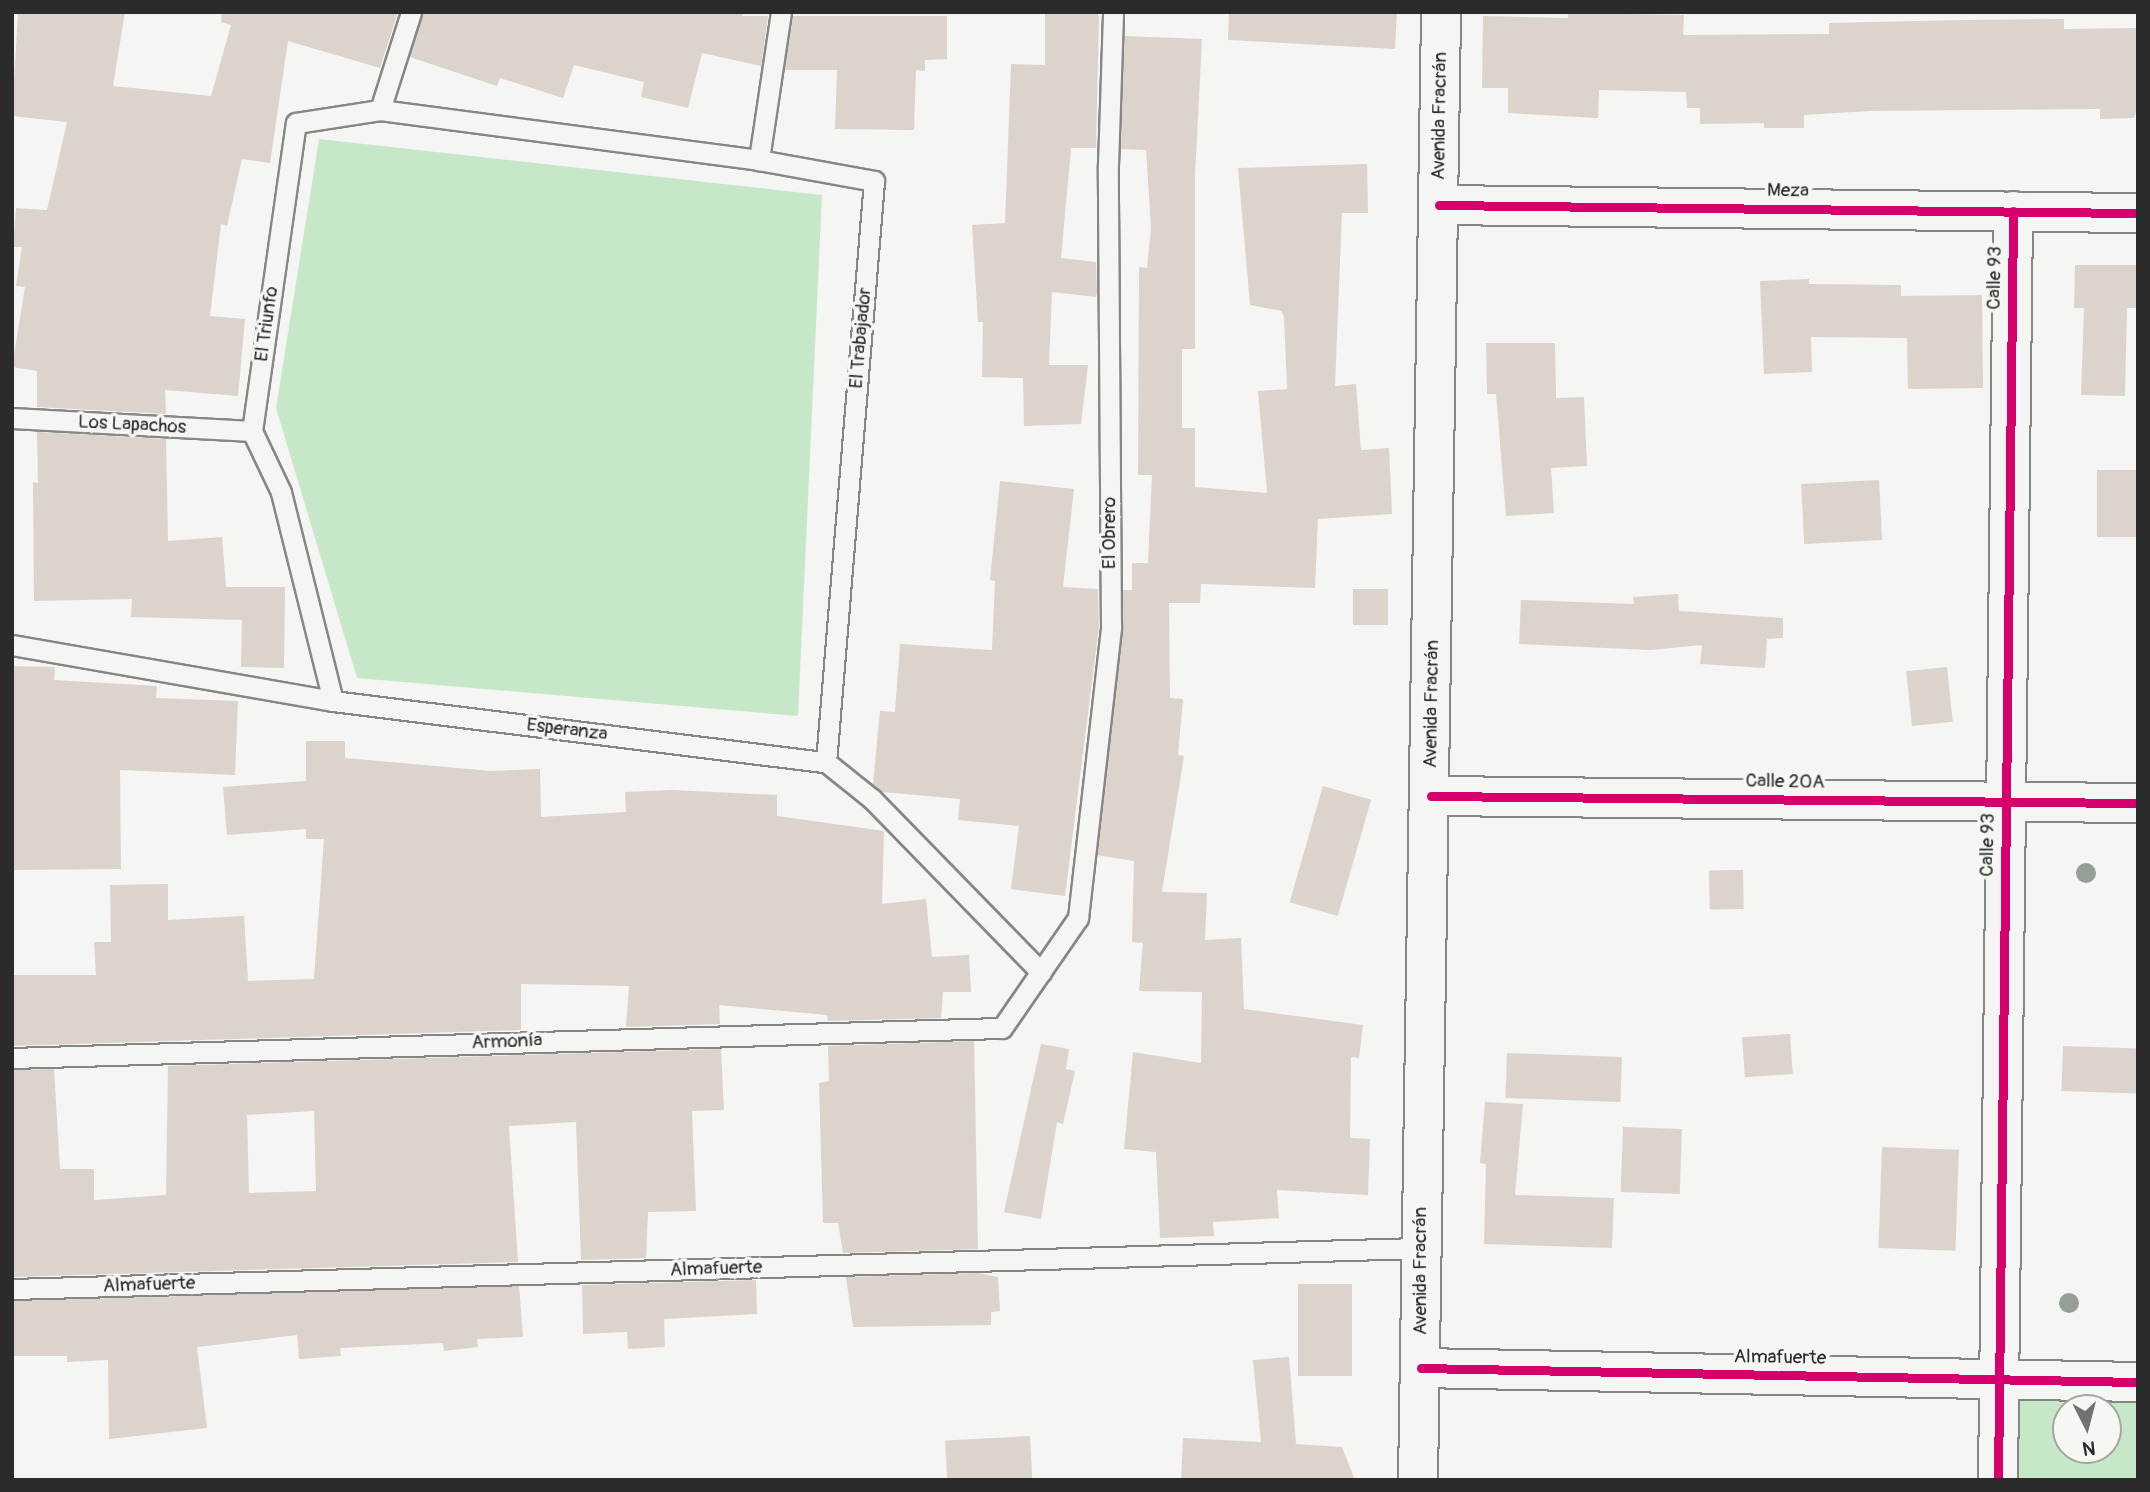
<!DOCTYPE html>
<html>
<head>
<meta charset="utf-8">
<style>
  body { margin:0 }
  #map { position:relative; width:2150px; height:1492px; overflow:hidden; background:#f5f5f3; font-family:Pangolin,sans-serif }
  div>[style] { position:absolute }
  .green>* { inset:0; background:#c7e8c8 }
  .building>* { inset:0; background:#dcd3cc; transform-origin:0 0 }
  .roads { filter:drop-shadow(2px 0 #868685) drop-shadow(-2px 0 #868685) drop-shadow(0 2px #868685) drop-shadow(0 -2px #868685) }
  .service>* { height:19px; margin:-9.5px; padding:0 9.5px; transform-origin:9.5px; border-radius:9.5px; background:#f5f5f3 }
  .minor>* { height:38px; margin:-19px; padding:0 19px; transform-origin:19px; border-radius:19px; background:#f5f5f3 }
  .secondary>* { height:38px; margin:-19px; padding:0 19px; transform-origin:19px; border-radius:19px; background:#f5f5f3 }
  .cycleway>* { height:9px; margin:-4.5px; padding:0 4.5px; transform-origin:4.5px; border-radius:4.5px; background:#d6006c }
  .trees>* { width:20px; height:20px; margin:-10px; border-radius:50%; background:#969f96 }
  span { translate:-50% -50%; white-space:nowrap; text-align:center; line-height:1.15; -webkit-text-stroke:7px #f6f6f2; paint-order:stroke }
  .street-label { font-size:19px; color:#2b2b2b }
  .frame { position:absolute; inset:0; border:14px solid #2b2b2b; pointer-events:none }
  .north { position:absolute; left:2052px; top:1394px; width:70px; height:70px; box-sizing:border-box; background:#f6f6f2; border:2px solid #a5a5a2; border-radius:50%; rotate:174deg; font-size:19px; font-weight:700; line-height:28px; text-align:center; color:#2b2b2b }
  .north::after { content:''; display:block; margin:auto; width:24px; height:32px; background:#727271; clip-path:polygon(50% 0,100% 100%,50% 72%,0 100%) }
</style>
</head>
<body>
<div id="map">
  <div class="green">
    <i style="clip-path:polygon(319px 139px,822px 195px,798px 716px,357px 678px,276px 408px)"></i>
    <i style="clip-path:polygon(evenodd,2017px 1387px,2138px 1390px,2138px 1480px,2015px 1480px,2017px 1387px,2066px 1408px,2108px 1408px,2108px 1450px,2066px 1450px,2066px 1408px)"></i>
  </div>
  <div class="building">
    <i style="clip-path:polygon(18px 12px,125px 12px,113px 86px,211px 96px,231px 25px,221px 22px,222px 12px,398px 12px,380px 68px,288px 41px,270px 163px,242px 159px,227px 226px,221px 224px,210px 316px,245px 319px,238px 396px,165px 390px,166px 414px,37px 407px,37px 371px,12px 367px,25px 287px,16px 286px,22px 247px,13px 247px,16px 208px,47px 210px,67px 122px,12px 116px)"></i>
    <i style="clip-path:polygon(423px 12px,743px 12px,742px 16px,768px 16px,761px 66px,702px 53px,688px 108px,641px 97px,644px 82px,574px 65px,563px 98px,500px 78px,497px 86px,410px 57px)"></i>
    <i style="clip-path:polygon(1045px 12px,1097px 12px,1099px 17px,1096px 148px,1071px 148px,1061px 258px,1096px 262px,1097px 293px,1096px 297px,1052px 292px,1049px 365px,1088px 365px,1081px 424px,1024px 426px,1023px 378px,982px 377px,983px 322px,978px 322px,972px 225px,1005px 223px,1011px 64px,1045px 65px)"></i>
    <i style="clip-path:polygon(1229px 12px,1397px 12px,1395px 49px,1228px 40px)"></i>
    <i style="clip-path:polygon(1568px 13px,1684px 15px,1683px 35px,1829px 34px,1829px 23px,1964px 20px,2064px 19px,2064px 29px,2137px 28px,2138px 105px,2134px 118px,2100px 119px,2100px 109px,1870px 111px,1804px 115px,1804px 128px,1764px 128px,1764px 123px,1700px 124px,1700px 108px,1687px 108px,1686px 92px,1599px 90px,1598px 118px,1508px 113px,1508px 88px,1482px 88px,1483px 16px,1568px 18px)"></i>
    <i style="clip-path:polygon(793px 16px,947px 16px,947px 59px,925px 60px,925px 71px,916px 70px,914px 130px,835px 129px,837px 70px,785px 70px)"></i>
    <i style="clip-path:polygon(1124px 36px,1202px 39px,1195px 176px,1195px 349px,1182px 349px,1182px 428px,1195px 428px,1195px 487px,1267px 493px,1258px 391px,1287px 389px,1284px 317px,1281px 311px,1250px 305px,1238px 168px,1367px 164px,1368px 213px,1342px 213px,1335px 386px,1356px 384px,1361px 450px,1389px 448px,1392px 514px,1318px 519px,1315px 588px,1201px 584px,1200px 603px,1169px 603px,1170px 698px,1183px 699px,1178px 755px,1184px 756px,1162px 892px,1207px 893px,1205px 940px,1241px 938px,1244px 1009px,1363px 1025px,1359px 1058px,1351px 1057px,1350px 1138px,1370px 1139px,1368px 1195px,1277px 1190px,1279px 1218px,1213px 1222px,1214px 1236px,1160px 1238px,1156px 1152px,1124px 1149px,1133px 1052px,1201px 1063px,1202px 992px,1139px 991px,1143px 943px,1132px 942px,1134px 861px,1097px 855px,1123px 628px,1123px 590px,1132px 590px,1132px 563px,1148px 563px,1152px 475px,1138px 475px,1139px 267px,1147px 268px,1151px 228px,1146px 150px,1121px 149px)"></i>
    <i style="clip-path:polygon(2075px 265px,2138px 265px,2138px 308px,2127px 308px,2125px 396px,2081px 395px,2084px 308px,2074px 308px)"></i>
    <i style="clip-path:polygon(1809px 279px,1809px 284px,1901px 285px,1901px 296px,1982px 295px,1983px 388px,1908px 389px,1907px 338px,1811px 337px,1812px 372px,1764px 374px,1760px 281px)"></i>
    <i style="clip-path:polygon(1486px 343px,1555px 343px,1556px 398px,1584px 397px,1587px 466px,1551px 468px,1554px 513px,1506px 516px,1496px 394px,1487px 394px)"></i>
    <i style="clip-path:polygon(37px 432px,166px 439px,168px 541px,222px 537px,226px 587px,285px 587px,284px 668px,241px 667px,242px 620px,131px 617px,132px 599px,34px 601px,33px 482px,38px 483px)"></i>
    <i style="left:2097px;top:470px;width:41px;height:67px"></i>
    <i style="left:1879px;top:480px;width:60px;height:78px;rotate:87deg"></i>
    <i style="clip-path:polygon(1000px 481px,1074px 489px,1063px 587px,1098px 589px,1099px 626px,1065px 896px,1011px 889px,1019px 826px,958px 820px,960px 799px,882px 792px,873px 784px,880px 711px,895px 712px,900px 644px,992px 650px,995px 581px,990px 580px)"></i>
    <i style="left:1388px;top:589px;width:36px;height:35px;rotate:90deg"></i>
    <i style="clip-path:polygon(1678px 594px,1679px 611px,1783px 618px,1783px 638px,1767px 639px,1765px 668px,1700px 664px,1702px 645px,1650px 650px,1519px 644px,1521px 600px,1634px 604px,1633px 597px)"></i>
    <i style="clip-path:polygon(12px 666px,55px 667px,54px 680px,157px 686px,156px 698px,238px 701px,235px 775px,120px 770px,121px 869px,12px 870px)"></i>
    <i style="left:1947px;top:667px;width:55px;height:41px;rotate:84deg"></i>
    <i style="clip-path:polygon(306px 741px,345px 741px,345px 758px,491px 771px,540px 769px,541px 817px,626px 812px,625px 792px,672px 790px,777px 795px,777px 816px,884px 831px,882px 904px,926px 899px,932px 957px,969px 955px,971px 992px,943px 992px,941px 1018px,828px 1021px,827px 1015px,719px 1005px,720px 1024px,626px 1027px,629px 986px,521px 984px,521px 1030px,12px 1046px,12px 975px,96px 975px,94px 942px,111px 942px,110px 885px,168px 884px,168px 920px,244px 916px,248px 981px,314px 979px,324px 839px,306px 839px,306px 829px,227px 835px,223px 787px,306px 781px)"></i>
    <i style="left:1323px;top:786px;width:50px;height:121px;rotate:16deg"></i>
    <i style="left:1743px;top:870px;width:39px;height:34px;rotate:89deg"></i>
    <i style="left:1790px;top:1034px;width:40px;height:48px;rotate:86deg"></i>
    <i style="clip-path:polygon(974px 1041px,978px 1249px,843px 1253px,838px 1223px,823px 1223px,819px 1083px,829px 1081px,828px 1046px)"></i>
    <i style="clip-path:polygon(1041px 1044px,1069px 1049px,1066px 1069px,1075px 1071px,1063px 1124px,1057px 1122px,1041px 1219px,1004px 1212px)"></i>
    <i style="left:2063px;top:1046px;width:75px;height:45px;rotate:2deg"></i>
    <i style="clip-path:polygon(evenodd,721px 1049px,724px 1110px,692px 1111px,696px 1211px,648px 1212px,646px 1258px,581px 1260px,576px 1122px,509px 1126px,518px 1262px,12px 1277px,12px 1070px,54px 1069px,60px 1169px,94px 1169px,94px 1200px,166px 1195px,168px 1066px,721px 1049px,314px 1111px,316px 1191px,249px 1193px,247px 1115px,314px 1111px)"></i>
    <i style="left:1507px;top:1053px;width:115px;height:45px;rotate:2deg"></i>
    <i style="clip-path:polygon(1485px 1102px,1523px 1104px,1515px 1195px,1614px 1198px,1612px 1248px,1484px 1244px,1486px 1164px,1480px 1163px)"></i>
    <i style="left:1623px;top:1127px;width:59px;height:65px;rotate:2deg"></i>
    <i style="left:1882px;top:1147px;width:77px;height:101px;rotate:2deg"></i>
    <i style="clip-path:polygon(978px 1273px,998px 1277px,1000px 1311px,991px 1312px,991px 1325px,853px 1327px,846px 1277px)"></i>
    <i style="clip-path:polygon(756px 1280px,757px 1314px,664px 1319px,665px 1347px,628px 1349px,627px 1332px,583px 1334px,582px 1285px)"></i>
    <i style="left:1298px;top:1284px;width:54px;height:92px"></i>
    <i style="clip-path:polygon(519px 1286px,523px 1337px,477px 1339px,478px 1347px,444px 1351px,443px 1343px,340px 1348px,341px 1356px,299px 1359px,297px 1335px,197px 1347px,207px 1428px,109px 1439px,108px 1360px,67px 1362px,67px 1356px,12px 1356px,12px 1301px)"></i>
    <i style="clip-path:polygon(1289px 1357px,1296px 1444px,1342px 1447px,1355px 1480px,1181px 1480px,1183px 1438px,1261px 1442px,1253px 1360px)"></i>
    <i style="left:1030px;top:1436px;width:44px;height:85px;rotate:87deg"></i>
  </div>
  <div class="roads">
    <div class="service">
      <i style="left:781px;top:12px;width:150px;rotate:98.5deg"></i>
      <i style="left:759px;top:160px;width:117px;rotate:10.3deg"></i>
      <i style="left:874px;top:181px;width:583px;rotate:94.72deg"></i>
      <i style="left:380px;top:110px;width:382px;rotate:7.5deg"></i>
      <i style="left:12px;top:418px;width:240px;rotate:3.1deg"></i>
      <i style="left:12px;top:645px;width:326px;rotate:9.9deg"></i>
      <i style="left:333px;top:701px;width:497px;rotate:7.1deg"></i>
      <i style="left:826px;top:762px;width:59px;rotate:38.8deg"></i>
      <i style="left:872px;top:799px;width:242px;rotate:45.7deg"></i>
      <i style="left:333px;top:701px;width:215px;rotate:-104deg"></i>
      <i style="left:281px;top:492px;width:68px;rotate:-115.4deg"></i>
      <i style="left:252px;top:431px;width:311px;rotate:-81.9deg"></i>
      <i style="left:296px;top:123px;width:85px;rotate:-8.8deg"></i>
      <i style="left:380px;top:110px;width:103px;rotate:-72.4deg"></i>
      <i style="left:12px;top:1058px;width:990px;rotate:-1.74deg"></i>
      <i style="left:1002px;top:1028px;width:134px;rotate:-55.4deg"></i>
      <i style="left:1078px;top:918px;width:293px;rotate:-83.5deg"></i>
      <i style="left:1111px;top:627px;width:462px;rotate:-90.4deg"></i>
      <i style="left:1108px;top:165px;width:153px;rotate:-88.1deg"></i>
      <i style="left:12px;top:1289px;width:1409px;rotate:-1.67deg"></i>
    </div>
    <div class="minor">
      <i style="left:1439px;top:205px;width:699px;rotate:0.66deg"></i>
      <i style="left:1431px;top:796px;width:707px;rotate:0.57deg"></i>
      <i style="left:1421px;top:1368px;width:717px;rotate:1.12deg"></i>
      <i style="left:1998px;top:1480px;width:1269px;rotate:-89.32deg"></i>
    </div>
    <div class="secondary">
      <i style="left:1418px;top:1480px;width:1468px;rotate:-89.1deg"></i>
    </div>
  </div>
  <div class="cycleway">
    <i style="left:1439px;top:205px;width:699px;rotate:0.66deg"></i>
    <i style="left:1431px;top:796px;width:707px;rotate:0.57deg"></i>
    <i style="left:1421px;top:1368px;width:717px;rotate:1.12deg"></i>
    <i style="left:1998px;top:1480px;width:1269px;rotate:-89.32deg"></i>
  </div>
  <div class="trees">
    <i style="left:2086px;top:873px"></i>
    <i style="left:2069px;top:1303px"></i>
  </div>
  <div class="street-label">
    <span style="left:1440px;top:116px;rotate:-89deg">Avenida Fracrán</span>
    <span style="left:1788px;top:191px;rotate:1deg">Meza</span>
    <span style="left:1995px;top:278px;rotate:-89deg">Calle 93</span>
    <span style="left:267px;top:324px;rotate:-82deg">El Triunfo</span>
    <span style="left:861px;top:338px;rotate:-85deg">El Trabajador</span>
    <span style="left:132px;top:425px;rotate:3deg">Los Lapachos</span>
    <span style="left:1110px;top:533px;rotate:-90deg">El Obrero</span>
    <span style="left:1432px;top:704px;rotate:-89deg">Avenida Fracrán</span>
    <span style="left:567px;top:730px;rotate:7deg">Esperanza</span>
    <span style="left:1785px;top:782px;rotate:1deg">Calle 20A</span>
    <span style="left:1988px;top:845px;rotate:-89deg">Calle 93</span>
    <span style="left:507px;top:1042px;rotate:-2deg">Armonía</span>
    <span style="left:716px;top:1269px;rotate:-2deg">Almafuerte</span>
    <span style="left:1421px;top:1271px;rotate:-90deg">Avenida Fracrán</span>
    <span style="left:149px;top:1285px;rotate:-2deg">Almafuerte</span>
    <span style="left:1780px;top:1358px;rotate:1deg">Almafuerte</span>
  </div>
  <div class="frame"></div>
  <div class="north">N</div>
</div>
</body>
</html>
